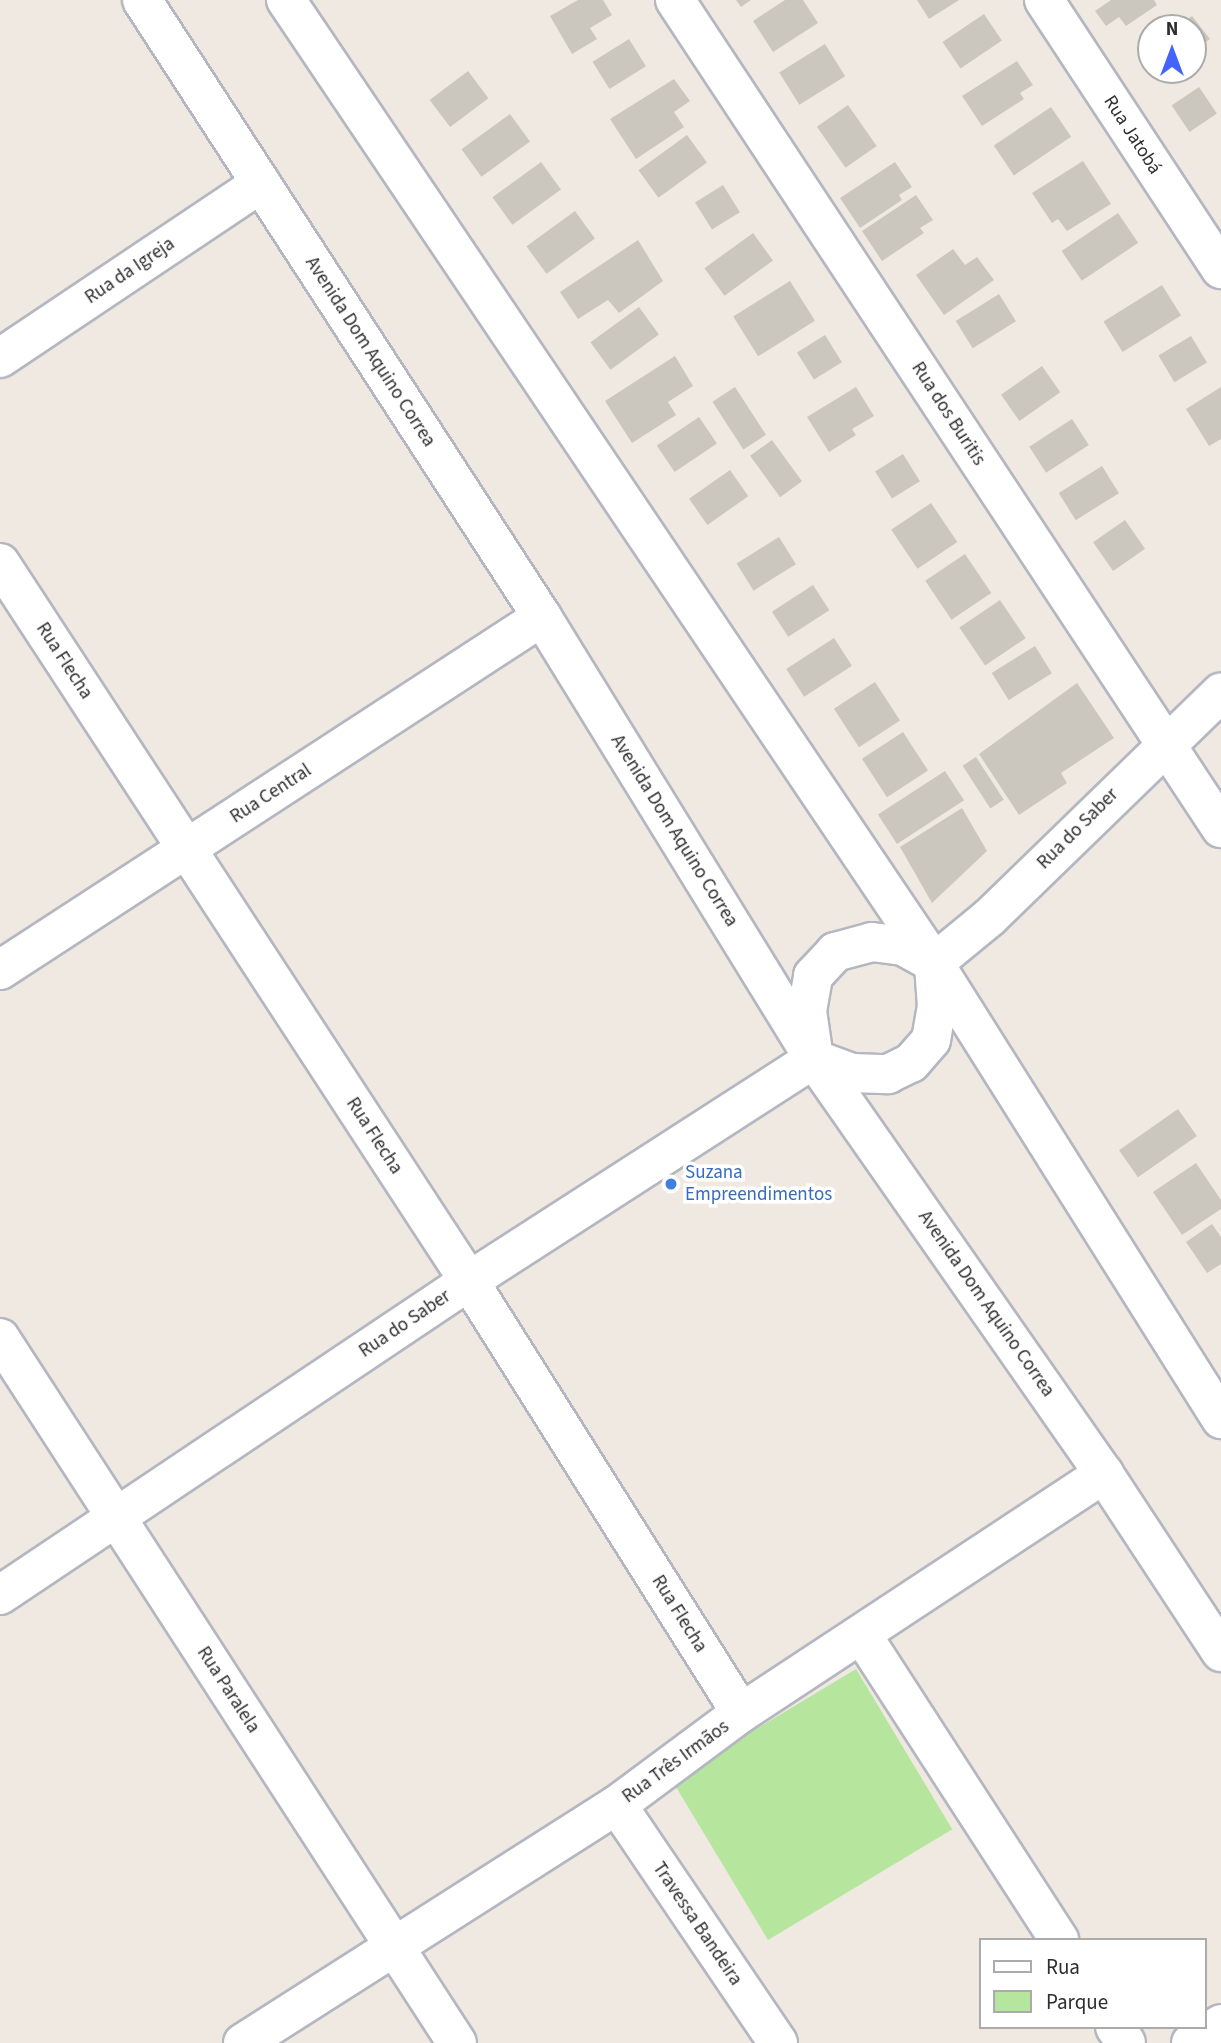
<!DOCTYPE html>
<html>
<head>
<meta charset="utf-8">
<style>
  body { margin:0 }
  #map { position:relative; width:1221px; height:2043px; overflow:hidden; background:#efe9e1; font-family:"Source Sans 3",sans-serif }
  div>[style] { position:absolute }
  .green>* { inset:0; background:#b6e59e; transform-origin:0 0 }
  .building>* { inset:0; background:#cbc7bf; transform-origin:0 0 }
  .roads { filter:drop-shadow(2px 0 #b4b7c1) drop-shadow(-2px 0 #b4b7c1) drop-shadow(0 2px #b4b7c1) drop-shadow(0 -2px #b4b7c1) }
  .minor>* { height:38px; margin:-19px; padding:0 19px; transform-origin:19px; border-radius:19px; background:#fff }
  .dots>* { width:19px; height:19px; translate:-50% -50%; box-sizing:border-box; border:4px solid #fff; border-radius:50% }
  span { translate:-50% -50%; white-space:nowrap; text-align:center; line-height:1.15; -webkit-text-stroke:7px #fff; paint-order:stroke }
  .street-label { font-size:19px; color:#2e2e2e }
  .shop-label { font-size:19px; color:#366cbe }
  .left { translate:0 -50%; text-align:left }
  .legend { position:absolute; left:979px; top:1938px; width:228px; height:91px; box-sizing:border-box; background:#fff; border:2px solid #ababab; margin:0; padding:9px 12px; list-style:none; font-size:21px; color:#2e2e2e }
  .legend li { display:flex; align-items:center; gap:14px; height:35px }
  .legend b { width:35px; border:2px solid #ababab }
  .north { position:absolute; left:1137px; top:14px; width:70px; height:70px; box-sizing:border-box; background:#fff; border:2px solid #ababab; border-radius:50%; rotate:0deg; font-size:19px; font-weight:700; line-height:28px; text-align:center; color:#2e2e2e }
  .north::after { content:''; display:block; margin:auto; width:24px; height:32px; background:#4264fb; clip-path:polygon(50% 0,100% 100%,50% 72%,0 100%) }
</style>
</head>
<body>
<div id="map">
  <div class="green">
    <i style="left:856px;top:1669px;width:187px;height:215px;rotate:59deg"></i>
  </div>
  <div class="building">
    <i style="clip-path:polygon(578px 0,603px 0,612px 15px,590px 28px,597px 39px,572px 54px,550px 16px)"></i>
    <i style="clip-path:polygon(736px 0,751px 0,741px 7px)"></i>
    <i style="clip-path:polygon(785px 0,803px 0,818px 23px,773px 52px,753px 21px)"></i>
    <i style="clip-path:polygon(917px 0,959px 0,929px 19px)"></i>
    <i style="clip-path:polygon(1111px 0,1154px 0,1157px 5px,1126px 26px,1119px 17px,1106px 26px,1095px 11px)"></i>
    <i style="left:984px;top:14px;width:32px;height:50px;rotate:56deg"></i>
    <i style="clip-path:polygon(1192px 16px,1210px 39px,1193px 51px,1193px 28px,1176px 28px)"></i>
    <i style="left:629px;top:39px;width:32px;height:43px;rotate:58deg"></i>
    <i style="left:825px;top:44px;width:38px;height:54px;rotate:58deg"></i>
    <i style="clip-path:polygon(1151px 46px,1151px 60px,1144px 51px)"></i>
    <i style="clip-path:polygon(1017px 61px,1033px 85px,1020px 93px,1024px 99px,982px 126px,962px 96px)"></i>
    <i style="left:468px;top:71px;width:34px;height:48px;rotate:53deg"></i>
    <i style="clip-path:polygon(674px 79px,690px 101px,674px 112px,684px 127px,636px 159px,610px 119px)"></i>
    <i style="left:1199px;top:87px;width:32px;height:33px;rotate:56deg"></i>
    <i style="left:848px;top:105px;width:50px;height:38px;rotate:55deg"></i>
    <i style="left:1051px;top:107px;width:36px;height:69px;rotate:56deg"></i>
    <i style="left:510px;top:114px;width:34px;height:60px;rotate:54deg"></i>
    <i style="left:687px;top:135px;width:34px;height:60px;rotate:54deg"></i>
    <i style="clip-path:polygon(1083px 161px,1111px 204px,1067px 231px,1058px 219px,1052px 223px,1032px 193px)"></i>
    <i style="left:541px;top:162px;width:34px;height:60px;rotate:54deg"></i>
    <i style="clip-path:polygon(895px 162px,912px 187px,899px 195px,902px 200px,860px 228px,840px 198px)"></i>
    <i style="left:723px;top:185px;width:32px;height:33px;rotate:58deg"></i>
    <i style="clip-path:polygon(916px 195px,933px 220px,920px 228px,924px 233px,882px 261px,862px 231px)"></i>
    <i style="left:575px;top:211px;width:34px;height:60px;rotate:54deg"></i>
    <i style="left:1118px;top:213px;width:36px;height:68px;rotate:56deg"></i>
    <i style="left:753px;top:233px;width:34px;height:60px;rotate:54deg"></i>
    <i style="clip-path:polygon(638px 240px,663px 281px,619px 313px,608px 300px,578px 319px,560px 292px)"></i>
    <i style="clip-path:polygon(953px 249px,965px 265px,977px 257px,994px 280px,944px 315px,916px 275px)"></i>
    <i style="left:790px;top:281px;width:47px;height:67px;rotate:58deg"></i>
    <i style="left:1162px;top:285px;width:36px;height:69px;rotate:58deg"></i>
    <i style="left:999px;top:294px;width:32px;height:51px;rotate:58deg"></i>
    <i style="left:639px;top:307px;width:34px;height:60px;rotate:54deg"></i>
    <i style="left:825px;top:335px;width:32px;height:33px;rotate:58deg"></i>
    <i style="left:1191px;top:336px;width:31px;height:38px;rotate:59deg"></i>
    <i style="clip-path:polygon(675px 356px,693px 386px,668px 402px,676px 415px,632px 443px,605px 401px)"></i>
    <i style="left:1042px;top:366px;width:32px;height:50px;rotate:55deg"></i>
    <i style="left:735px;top:387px;width:57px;height:27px;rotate:57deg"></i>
    <i style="clip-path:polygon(856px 387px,874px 416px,852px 429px,856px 435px,829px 452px,807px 417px)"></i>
    <i style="clip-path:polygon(1221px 387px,1221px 439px,1209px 446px,1186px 409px)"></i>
    <i style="left:699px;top:417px;width:32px;height:51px;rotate:56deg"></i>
    <i style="left:1072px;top:419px;width:31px;height:51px;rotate:57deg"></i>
    <i style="left:772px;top:440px;width:51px;height:27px;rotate:54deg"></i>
    <i style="left:903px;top:454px;width:32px;height:33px;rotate:58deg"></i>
    <i style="left:1102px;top:466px;width:32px;height:51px;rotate:58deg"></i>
    <i style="left:730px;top:470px;width:32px;height:50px;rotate:55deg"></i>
    <i style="left:931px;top:503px;width:47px;height:48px;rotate:56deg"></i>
    <i style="left:1125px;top:520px;width:35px;height:39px;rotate:55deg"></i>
    <i style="left:779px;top:537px;width:32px;height:50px;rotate:58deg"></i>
    <i style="left:965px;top:554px;width:47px;height:48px;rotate:56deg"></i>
    <i style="left:813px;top:585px;width:30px;height:49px;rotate:57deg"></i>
    <i style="left:1000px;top:600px;width:46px;height:49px;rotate:56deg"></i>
    <i style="left:834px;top:638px;width:33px;height:57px;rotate:57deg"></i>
    <i style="left:1035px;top:646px;width:32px;height:51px;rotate:58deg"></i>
    <i style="left:875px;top:682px;width:46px;height:49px;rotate:57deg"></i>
    <i style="clip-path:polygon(1077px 683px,1114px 738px,1061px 773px,1067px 783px,1019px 815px,979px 754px)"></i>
    <i style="left:903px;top:732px;width:46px;height:49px;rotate:57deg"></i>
    <i style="left:976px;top:757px;width:51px;height:16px;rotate:57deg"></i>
    <i style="left:945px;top:771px;width:35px;height:80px;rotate:57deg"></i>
    <i style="clip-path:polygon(962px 808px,987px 851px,932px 903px,900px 847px)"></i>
    <i style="left:1178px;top:1109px;width:33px;height:72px;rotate:55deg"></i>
    <i style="clip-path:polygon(1196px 1163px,1221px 1200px,1221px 1209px,1182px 1235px,1153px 1192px)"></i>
    <i style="clip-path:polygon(1212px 1224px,1221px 1237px,1221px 1264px,1207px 1273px,1186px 1242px)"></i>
  </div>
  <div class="roads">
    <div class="minor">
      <i style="left:142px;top:0;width:735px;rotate:57.04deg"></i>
      <i style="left:542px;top:617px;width:519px;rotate:58.39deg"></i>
      <i style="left:814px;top:1059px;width:506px;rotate:55.05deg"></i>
      <i style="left:1104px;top:1474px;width:213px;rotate:56.7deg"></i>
      <i style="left:286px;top:0;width:1161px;rotate:56.06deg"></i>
      <i style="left:934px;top:963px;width:539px;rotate:57.81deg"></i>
      <i style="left:675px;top:0;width:992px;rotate:56.6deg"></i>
      <i style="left:1044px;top:0;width:322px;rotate:56.7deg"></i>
      <i style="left:0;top:358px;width:314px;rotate:-33.8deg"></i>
      <i style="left:0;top:563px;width:858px;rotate:56.85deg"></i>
      <i style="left:469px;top:1281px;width:510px;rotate:57.8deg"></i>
      <i style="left:934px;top:963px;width:72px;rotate:-39.4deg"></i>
      <i style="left:990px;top:917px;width:322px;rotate:-44.2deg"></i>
      <i style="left:0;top:970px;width:647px;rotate:-33.08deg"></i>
      <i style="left:813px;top:1052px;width:41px;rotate:-98.3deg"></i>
      <i style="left:807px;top:1011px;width:36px;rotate:-80deg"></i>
      <i style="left:813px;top:976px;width:33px;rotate:-47deg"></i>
      <i style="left:835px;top:952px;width:38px;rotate:-15deg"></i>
      <i style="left:872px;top:942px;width:31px;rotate:7deg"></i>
      <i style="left:903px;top:946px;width:35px;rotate:29deg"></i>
      <i style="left:814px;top:1059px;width:40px;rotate:20.2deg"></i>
      <i style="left:852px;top:1073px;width:36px;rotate:2deg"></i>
      <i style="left:888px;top:1074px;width:25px;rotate:-26deg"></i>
      <i style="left:911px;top:1063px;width:30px;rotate:-49deg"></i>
      <i style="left:931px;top:1040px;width:34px;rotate:-80deg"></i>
      <i style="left:937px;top:1007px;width:42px;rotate:-94.1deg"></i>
      <i style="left:0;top:1338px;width:840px;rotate:57.05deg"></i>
      <i style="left:0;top:1595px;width:564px;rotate:-33.8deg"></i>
      <i style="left:469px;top:1281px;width:410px;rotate:-32.8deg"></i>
      <i style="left:862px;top:1635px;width:363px;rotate:57.1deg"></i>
      <i style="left:617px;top:1805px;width:287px;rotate:55.9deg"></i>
      <i style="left:1115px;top:2027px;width:19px;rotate:55deg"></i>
      <i style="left:243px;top:2043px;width:443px;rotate:-32.5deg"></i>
      <i style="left:617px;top:1805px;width:154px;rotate:-36.6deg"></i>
      <i style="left:741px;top:1713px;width:435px;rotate:-33.4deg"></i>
      <i style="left:1191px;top:2043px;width:36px;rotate:-32deg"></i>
    </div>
  </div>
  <div class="dots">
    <i style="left:671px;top:1184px;background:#3f7fe0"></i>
  </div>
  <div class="street-label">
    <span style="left:1132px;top:135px;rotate:57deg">Rua Jatobá</span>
    <span style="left:130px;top:271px;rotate:-34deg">Rua da Igreja</span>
    <span style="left:370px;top:352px;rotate:57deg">Avenida Dom Aquino Correa</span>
    <span style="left:948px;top:414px;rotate:57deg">Rua dos Buritis</span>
    <span style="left:64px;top:661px;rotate:57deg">Rua Flecha</span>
    <span style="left:271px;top:794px;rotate:-33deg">Rua Central</span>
    <span style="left:1078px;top:829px;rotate:-45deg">Rua do Saber</span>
    <span style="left:674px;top:831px;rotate:58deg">Avenida Dom Aquino Correa</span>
    <span style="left:374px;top:1136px;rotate:57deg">Rua Flecha</span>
    <span style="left:986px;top:1304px;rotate:55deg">Avenida Dom Aquino Correa</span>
    <span style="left:405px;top:1324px;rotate:-34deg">Rua do Saber</span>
    <span style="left:679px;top:1614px;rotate:58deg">Rua Flecha</span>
    <span style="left:228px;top:1690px;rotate:57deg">Rua Paralela</span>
    <span style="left:676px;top:1762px;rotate:-36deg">Rua Três Irmãos</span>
    <span style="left:697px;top:1924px;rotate:56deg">Travessa Bandeira</span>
  </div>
  <div class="shop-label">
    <span class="left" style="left:685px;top:1184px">Suzana<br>Empreendimentos</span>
  </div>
  <ul class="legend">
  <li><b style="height:9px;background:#fff"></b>Rua</li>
  <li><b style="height:19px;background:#b6e59e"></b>Parque</li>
  </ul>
  <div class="north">N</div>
</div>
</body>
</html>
